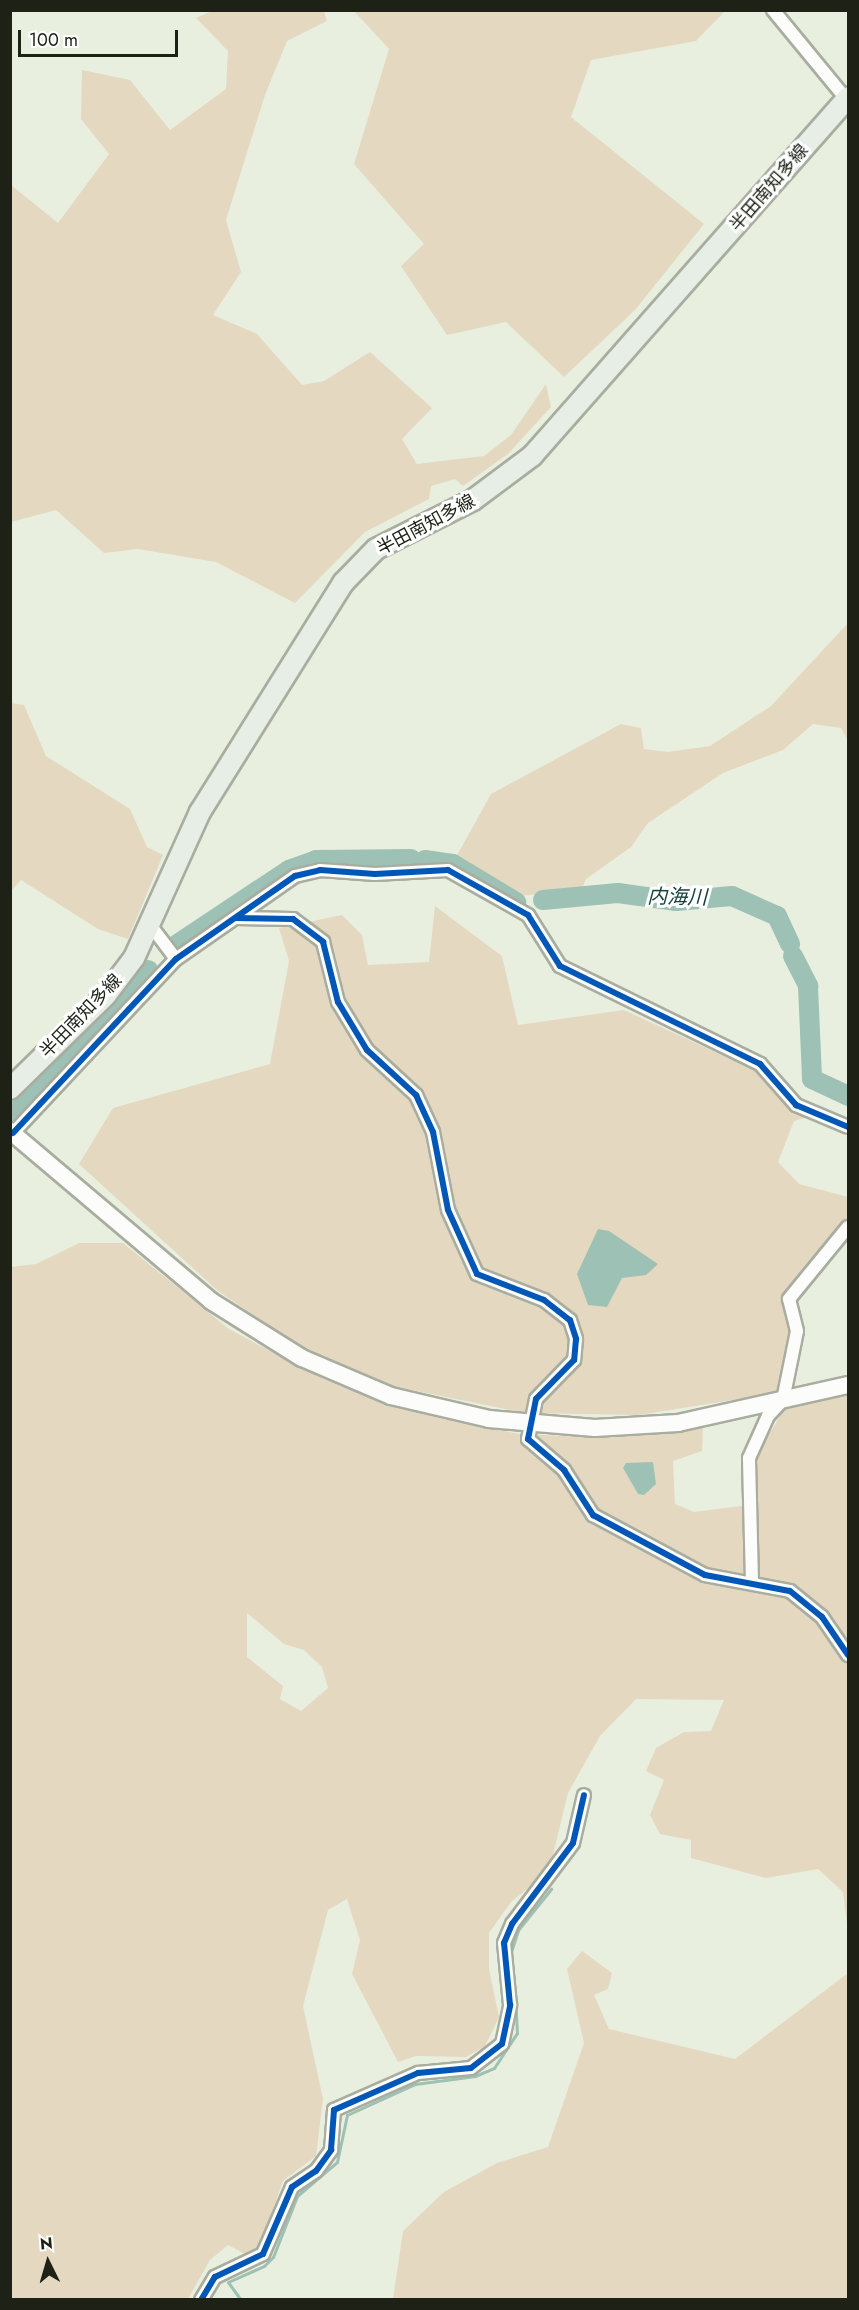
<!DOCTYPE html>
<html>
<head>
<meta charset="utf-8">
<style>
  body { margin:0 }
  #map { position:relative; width:859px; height:2310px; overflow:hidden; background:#e9efde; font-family:Jost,"Noto Sans JP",sans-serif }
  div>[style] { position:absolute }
  .green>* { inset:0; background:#e4d8c1 }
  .water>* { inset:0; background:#9dc2b5 }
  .stream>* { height:3px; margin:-1.5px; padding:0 1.5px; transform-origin:1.5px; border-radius:1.5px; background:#9dc2b5 }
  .river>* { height:20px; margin:-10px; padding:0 10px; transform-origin:10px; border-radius:10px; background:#9dc2b5 }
  .roads { filter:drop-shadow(2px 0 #a8ada0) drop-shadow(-2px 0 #a8ada0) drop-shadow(0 2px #a8ada0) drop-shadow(0 -2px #a8ada0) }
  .street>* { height:12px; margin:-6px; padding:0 6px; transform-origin:6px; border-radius:6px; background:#fcfdfa }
  .secondary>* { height:16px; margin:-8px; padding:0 8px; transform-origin:8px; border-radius:8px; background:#fcfdfa }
  .primary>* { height:20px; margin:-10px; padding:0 10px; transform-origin:10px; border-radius:10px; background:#e6eee6 }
  .cycleway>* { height:6px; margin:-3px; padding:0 3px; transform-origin:3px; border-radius:3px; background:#0057b8 }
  span { translate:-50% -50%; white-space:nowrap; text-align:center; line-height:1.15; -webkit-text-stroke:6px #fff; paint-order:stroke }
  .street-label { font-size:18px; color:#1d2116 }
  .water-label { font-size:20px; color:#15433b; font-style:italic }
  .frame { position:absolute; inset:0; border:12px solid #1d2116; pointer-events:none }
  .north { position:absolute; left:18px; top:2232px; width:60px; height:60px; -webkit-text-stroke:4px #fff; paint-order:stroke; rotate:355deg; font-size:16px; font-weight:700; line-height:24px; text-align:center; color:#1d2116 }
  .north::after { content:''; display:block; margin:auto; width:21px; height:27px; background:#1d2116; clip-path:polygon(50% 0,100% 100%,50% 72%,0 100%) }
  .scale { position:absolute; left:18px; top:30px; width:160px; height:27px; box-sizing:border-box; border:3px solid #1d2116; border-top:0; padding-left:8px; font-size:18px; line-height:21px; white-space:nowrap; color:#1d2116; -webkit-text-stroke:4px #fff; paint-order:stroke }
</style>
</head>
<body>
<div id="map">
  <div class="green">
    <i style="clip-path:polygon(212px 11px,324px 11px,327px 21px,287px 41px,265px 95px,226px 220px,241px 272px,213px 315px,257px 334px,302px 385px,324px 381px,370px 352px,432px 408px,402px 439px,417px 464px,484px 456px,511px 435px,546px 384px,551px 407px,508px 454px,463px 486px,455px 479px,431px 486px,429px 499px,365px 532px,295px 603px,216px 562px,138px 549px,104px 553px,56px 510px,11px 522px,11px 185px,58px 223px,109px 154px,81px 119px,82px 70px,130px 80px,170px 130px,226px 89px,228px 51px,196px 18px)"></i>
    <i style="clip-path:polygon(354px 11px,725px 11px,696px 41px,591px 60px,571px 117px,704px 224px,635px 310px,564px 377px,506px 322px,447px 335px,401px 266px,424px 244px,354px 164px,389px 49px)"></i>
    <i style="clip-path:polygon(848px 623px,848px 741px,841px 728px,813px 724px,783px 750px,723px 773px,648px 823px,631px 847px,586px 879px,581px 891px,516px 896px,455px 859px,491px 794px,621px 724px,641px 728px,644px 749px,668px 752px,710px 746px,771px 706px)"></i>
    <i style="clip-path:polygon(10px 703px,24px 705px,46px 756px,130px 809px,147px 847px,163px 855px,128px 939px,98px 929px,21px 880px,11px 891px)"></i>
    <i style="clip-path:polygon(435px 906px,502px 956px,518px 1025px,624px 1010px,756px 1071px,807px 1117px,794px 1121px,778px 1162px,799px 1184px,848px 1197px,848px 1221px,786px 1297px,792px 1332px,777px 1393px,639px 1415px,525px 1413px,392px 1386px,308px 1352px,218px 1291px,79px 1164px,113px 1108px,270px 1064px,289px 961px,279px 928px,342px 915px,362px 935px,368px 965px,429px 962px)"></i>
    <i style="clip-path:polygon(evenodd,79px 1243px,123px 1243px,229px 1329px,300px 1367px,387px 1402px,442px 1419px,520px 1434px,609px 1438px,703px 1427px,702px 1451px,673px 1461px,675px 1504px,694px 1512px,756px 1504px,753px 1461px,785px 1408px,848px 1395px,848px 1932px,843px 1892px,818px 1869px,766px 1878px,691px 1858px,691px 1840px,660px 1834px,650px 1815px,664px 1780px,646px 1771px,656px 1748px,684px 1732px,711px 1731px,724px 1700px,636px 1699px,600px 1736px,568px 1793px,549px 1871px,511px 1902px,489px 1933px,489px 1969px,499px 2017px,485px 2046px,466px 2057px,416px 2056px,398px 2062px,352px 1974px,360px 1940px,347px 1899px,328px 1910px,303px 2006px,323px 2099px,316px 2156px,283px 2181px,260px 2247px,245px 2254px,228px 2245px,210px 2260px,188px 2299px,11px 2299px,10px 1267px,36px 1264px,79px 1243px,247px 1613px,284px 1644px,304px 1650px,322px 1667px,328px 1688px,301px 1711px,280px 1699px,283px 1686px,247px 1657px,247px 1613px)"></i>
    <i style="clip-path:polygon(582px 1951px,612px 1973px,608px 1989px,594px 1995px,609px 2029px,735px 2059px,848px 1973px,848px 2299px,393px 2299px,403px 2231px,444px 2192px,497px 2163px,548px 2147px,584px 2043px,567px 1969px)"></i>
  </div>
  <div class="water">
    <i style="clip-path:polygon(598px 1229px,609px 1231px,658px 1264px,646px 1275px,622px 1278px,607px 1307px,588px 1305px,577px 1274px)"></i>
    <i style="clip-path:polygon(653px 1462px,656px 1484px,644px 1495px,638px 1494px,623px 1468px,626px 1463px)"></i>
  </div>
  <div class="stream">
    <i style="left:510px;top:1955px;width:26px;rotate:-72deg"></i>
    <i style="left:518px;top:1930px;width:53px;rotate:-51.2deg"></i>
    <i style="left:241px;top:2300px;width:22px;rotate:-126deg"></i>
    <i style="left:228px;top:2282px;width:39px;rotate:-24deg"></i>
    <i style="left:264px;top:2266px;width:13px;rotate:-45deg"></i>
    <i style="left:273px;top:2257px;width:66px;rotate:-68.5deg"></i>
    <i style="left:297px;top:2196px;width:52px;rotate:-40.4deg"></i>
    <i style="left:337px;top:2162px;width:48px;rotate:-78deg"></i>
    <i style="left:347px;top:2115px;width:75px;rotate:-24.5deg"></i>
    <i style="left:415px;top:2084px;width:61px;rotate:-7.6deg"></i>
    <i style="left:475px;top:2076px;width:21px;rotate:-23deg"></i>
    <i style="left:494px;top:2068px;width:42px;rotate:-56.7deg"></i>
    <i style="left:517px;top:2033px;width:39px;rotate:-93deg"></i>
  </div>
  <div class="river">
    <i style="left:425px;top:860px;width:28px;rotate:8deg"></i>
    <i style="left:453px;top:864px;width:74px;rotate:31.1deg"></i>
    <i style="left:543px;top:900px;width:75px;rotate:-5.3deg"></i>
    <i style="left:618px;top:893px;width:59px;rotate:7.9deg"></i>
    <i style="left:676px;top:901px;width:56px;rotate:-5.1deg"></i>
    <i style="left:732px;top:896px;width:49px;rotate:24deg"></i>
    <i style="left:777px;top:916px;width:31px;rotate:65deg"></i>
    <i style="left:176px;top:945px;width:136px;rotate:-33.6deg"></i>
    <i style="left:289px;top:870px;width:29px;rotate:-20deg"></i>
    <i style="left:316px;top:860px;width:95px;rotate:-0.6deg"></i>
    <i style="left:793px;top:956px;width:34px;rotate:63deg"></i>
    <i style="left:808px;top:986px;width:93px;rotate:87.5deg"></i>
    <i style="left:812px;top:1079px;width:40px;rotate:25deg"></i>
    <i style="left:16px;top:1112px;width:194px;rotate:-47.1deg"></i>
  </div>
  <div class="roads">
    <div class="street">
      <i style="left:773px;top:10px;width:117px;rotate:50.6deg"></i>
      <i style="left:236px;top:918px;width:57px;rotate:1deg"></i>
      <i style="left:293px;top:919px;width:38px;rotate:37deg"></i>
      <i style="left:323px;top:942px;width:62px;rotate:76deg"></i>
      <i style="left:338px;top:1002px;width:56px;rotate:58.9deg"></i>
      <i style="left:367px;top:1050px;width:67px;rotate:42.6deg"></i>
      <i style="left:416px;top:1095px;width:41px;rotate:65.3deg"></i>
      <i style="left:433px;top:1132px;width:79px;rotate:79.1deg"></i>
      <i style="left:448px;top:1210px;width:70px;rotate:65.6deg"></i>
      <i style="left:477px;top:1274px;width:72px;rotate:21.2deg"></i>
      <i style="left:544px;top:1300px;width:33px;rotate:38deg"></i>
      <i style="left:570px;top:1320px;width:20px;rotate:72deg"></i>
      <i style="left:576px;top:1339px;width:21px;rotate:95deg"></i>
      <i style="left:574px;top:1360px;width:54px;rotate:134.3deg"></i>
      <i style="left:536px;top:1399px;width:41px;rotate:101.3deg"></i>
      <i style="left:528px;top:1439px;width:48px;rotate:40.7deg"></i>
      <i style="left:564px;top:1470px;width:54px;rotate:57.2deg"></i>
      <i style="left:593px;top:1515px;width:127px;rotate:28.2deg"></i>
      <i style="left:705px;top:1575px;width:86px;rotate:10.7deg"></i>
      <i style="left:790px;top:1591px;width:41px;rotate:39.1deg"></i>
      <i style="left:822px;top:1617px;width:46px;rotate:55.6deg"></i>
      <i style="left:151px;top:926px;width:41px;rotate:52.9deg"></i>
      <i style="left:13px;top:1133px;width:238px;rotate:-46.9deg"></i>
      <i style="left:176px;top:959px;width:145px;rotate:-34.9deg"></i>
      <i style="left:295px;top:876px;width:26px;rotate:-13deg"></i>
      <i style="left:320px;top:870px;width:55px;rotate:4.2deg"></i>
      <i style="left:375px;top:874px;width:73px;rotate:-3.1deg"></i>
      <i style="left:448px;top:870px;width:92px;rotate:29.4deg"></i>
      <i style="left:528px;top:915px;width:60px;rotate:57.9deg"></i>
      <i style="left:560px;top:966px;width:223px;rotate:26.1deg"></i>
      <i style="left:760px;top:1064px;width:55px;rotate:48.7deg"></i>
      <i style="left:796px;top:1105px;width:56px;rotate:22.9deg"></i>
      <i style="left:752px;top:1582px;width:124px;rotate:-91.4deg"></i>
      <i style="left:749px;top:1458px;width:46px;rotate:-65.7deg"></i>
      <i style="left:768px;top:1416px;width:22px;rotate:-47deg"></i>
      <i style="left:783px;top:1400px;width:70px;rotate:-78.5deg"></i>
      <i style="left:797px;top:1331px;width:33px;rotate:-104deg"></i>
      <i style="left:789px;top:1299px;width:93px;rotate:-50.7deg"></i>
      <i style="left:201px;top:2300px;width:27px;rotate:-59deg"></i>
      <i style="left:215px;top:2277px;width:53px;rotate:-25.6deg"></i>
      <i style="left:263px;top:2254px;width:73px;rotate:-66.6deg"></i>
      <i style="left:292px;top:2187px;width:29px;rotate:-34deg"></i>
      <i style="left:316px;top:2171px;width:26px;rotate:-54deg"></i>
      <i style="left:331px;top:2150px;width:40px;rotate:-85.7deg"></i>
      <i style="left:334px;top:2110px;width:92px;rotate:-23.8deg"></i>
      <i style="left:418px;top:2073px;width:53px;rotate:-5.4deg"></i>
      <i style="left:471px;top:2068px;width:39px;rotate:-38deg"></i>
      <i style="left:502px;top:2044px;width:40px;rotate:-78deg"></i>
      <i style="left:510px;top:2005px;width:62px;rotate:-95.5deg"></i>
      <i style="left:504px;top:1943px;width:21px;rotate:-67deg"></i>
      <i style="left:512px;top:1924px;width:101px;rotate:-53deg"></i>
      <i style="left:573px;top:1843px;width:49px;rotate:-77.1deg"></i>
    </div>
    <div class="secondary">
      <i style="left:10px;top:1131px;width:263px;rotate:40.2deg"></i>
      <i style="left:211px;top:1301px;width:107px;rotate:32.1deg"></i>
      <i style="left:302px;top:1358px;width:97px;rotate:23.1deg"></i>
      <i style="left:391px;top:1396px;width:101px;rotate:13.2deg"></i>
      <i style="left:489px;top:1419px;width:106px;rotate:4.9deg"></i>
      <i style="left:595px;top:1428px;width:83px;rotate:-3.4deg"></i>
      <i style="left:678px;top:1423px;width:174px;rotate:-12.6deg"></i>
    </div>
    <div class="primary">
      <i style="left:10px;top:1089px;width:134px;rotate:-44.4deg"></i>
      <i style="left:106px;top:995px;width:46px;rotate:-52.9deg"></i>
      <i style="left:134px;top:958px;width:160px;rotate:-65.7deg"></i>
      <i style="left:200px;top:812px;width:270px;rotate:-58deg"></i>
      <i style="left:343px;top:583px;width:47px;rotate:-45.9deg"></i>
      <i style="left:376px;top:549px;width:109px;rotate:-26.8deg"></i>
      <i style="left:473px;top:500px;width:74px;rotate:-36.7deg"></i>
      <i style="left:532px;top:456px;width:478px;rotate:-48.6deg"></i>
    </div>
  </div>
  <div class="cycleway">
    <i style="left:236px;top:918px;width:57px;rotate:1deg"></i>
    <i style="left:293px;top:919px;width:38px;rotate:37deg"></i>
    <i style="left:323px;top:942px;width:62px;rotate:76deg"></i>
    <i style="left:338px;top:1002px;width:56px;rotate:58.9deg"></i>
    <i style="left:367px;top:1050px;width:67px;rotate:42.6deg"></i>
    <i style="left:416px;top:1095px;width:41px;rotate:65.3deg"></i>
    <i style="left:433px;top:1132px;width:79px;rotate:79.1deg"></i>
    <i style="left:448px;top:1210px;width:70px;rotate:65.6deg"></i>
    <i style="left:477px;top:1274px;width:72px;rotate:21.2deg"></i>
    <i style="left:544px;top:1300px;width:33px;rotate:38deg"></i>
    <i style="left:570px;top:1320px;width:20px;rotate:72deg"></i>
    <i style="left:576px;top:1339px;width:21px;rotate:95deg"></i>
    <i style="left:574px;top:1360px;width:54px;rotate:134.3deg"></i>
    <i style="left:536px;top:1399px;width:41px;rotate:101.3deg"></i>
    <i style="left:528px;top:1439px;width:48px;rotate:40.7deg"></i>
    <i style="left:564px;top:1470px;width:54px;rotate:57.2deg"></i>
    <i style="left:593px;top:1515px;width:127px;rotate:28.2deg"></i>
    <i style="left:705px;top:1575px;width:86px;rotate:10.7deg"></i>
    <i style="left:790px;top:1591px;width:41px;rotate:39.1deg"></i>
    <i style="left:822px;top:1617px;width:46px;rotate:55.6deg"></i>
    <i style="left:13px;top:1133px;width:238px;rotate:-46.9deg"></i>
    <i style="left:176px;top:959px;width:145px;rotate:-34.9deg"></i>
    <i style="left:295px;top:876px;width:26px;rotate:-13deg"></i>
    <i style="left:320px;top:870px;width:55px;rotate:4.2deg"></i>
    <i style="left:375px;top:874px;width:73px;rotate:-3.1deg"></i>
    <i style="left:448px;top:870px;width:92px;rotate:29.4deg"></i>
    <i style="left:528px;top:915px;width:60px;rotate:57.9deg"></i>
    <i style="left:560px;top:966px;width:223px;rotate:26.1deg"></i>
    <i style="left:760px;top:1064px;width:55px;rotate:48.7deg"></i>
    <i style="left:796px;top:1105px;width:56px;rotate:22.9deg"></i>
    <i style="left:201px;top:2300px;width:27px;rotate:-59deg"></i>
    <i style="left:215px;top:2277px;width:53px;rotate:-25.6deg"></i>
    <i style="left:263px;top:2254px;width:73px;rotate:-66.6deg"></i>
    <i style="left:292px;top:2187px;width:29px;rotate:-34deg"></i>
    <i style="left:316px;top:2171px;width:26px;rotate:-54deg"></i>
    <i style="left:331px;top:2150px;width:40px;rotate:-85.7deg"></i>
    <i style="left:334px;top:2110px;width:92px;rotate:-23.8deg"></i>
    <i style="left:418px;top:2073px;width:53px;rotate:-5.4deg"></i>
    <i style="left:471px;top:2068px;width:39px;rotate:-38deg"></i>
    <i style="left:502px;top:2044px;width:40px;rotate:-78deg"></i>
    <i style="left:510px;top:2005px;width:62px;rotate:-95.5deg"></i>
    <i style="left:504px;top:1943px;width:21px;rotate:-67deg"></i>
    <i style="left:512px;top:1924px;width:101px;rotate:-53deg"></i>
    <i style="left:573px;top:1843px;width:49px;rotate:-77.1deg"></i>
  </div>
  <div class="street-label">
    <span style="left:769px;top:188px;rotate:-49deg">半田南知多線</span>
    <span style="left:426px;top:525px;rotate:-28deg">半田南知多線</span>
    <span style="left:81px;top:1016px;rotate:-46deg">半田南知多線</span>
  </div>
  <div class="water-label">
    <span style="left:677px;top:897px;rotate:1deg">内海川</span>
  </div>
  <div class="frame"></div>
  <div class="north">N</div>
  <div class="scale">100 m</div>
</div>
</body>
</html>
